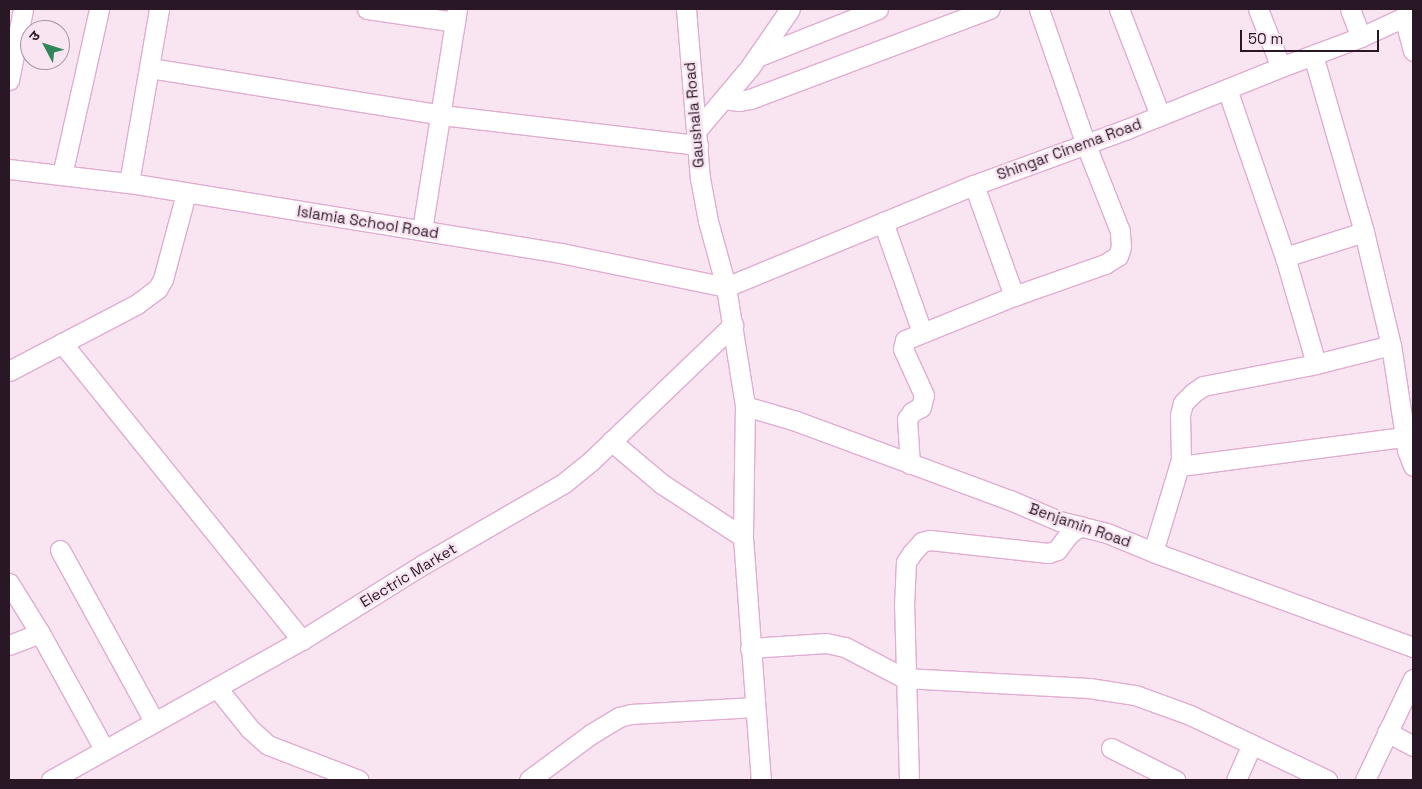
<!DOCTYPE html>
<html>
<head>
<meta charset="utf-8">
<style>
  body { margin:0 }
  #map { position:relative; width:1422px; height:789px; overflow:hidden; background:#f9e4f2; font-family:"Space Grotesk","Noto Sans Devanagari",sans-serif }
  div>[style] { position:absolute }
  .roads { filter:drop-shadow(1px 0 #e0add1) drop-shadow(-1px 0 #e0add1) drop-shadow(0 1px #e0add1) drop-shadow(0 -1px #e0add1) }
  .minor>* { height:19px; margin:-9.5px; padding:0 9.5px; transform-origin:9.5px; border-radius:9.5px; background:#fff }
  span { translate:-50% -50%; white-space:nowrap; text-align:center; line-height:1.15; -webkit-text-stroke:5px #f9e4f2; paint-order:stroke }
  .street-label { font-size:15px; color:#2a1725 }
  .frame { position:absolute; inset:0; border:10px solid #2a1725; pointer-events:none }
  .north { position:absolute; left:20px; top:20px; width:50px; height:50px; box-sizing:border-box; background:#f9e4f2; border:1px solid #a692a0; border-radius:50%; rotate:310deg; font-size:14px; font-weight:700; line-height:20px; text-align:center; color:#2a1725 }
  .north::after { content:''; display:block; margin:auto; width:18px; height:22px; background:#2f8659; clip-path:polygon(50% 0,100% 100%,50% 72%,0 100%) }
  .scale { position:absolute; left:1240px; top:30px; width:139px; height:22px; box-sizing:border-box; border:2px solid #2a1725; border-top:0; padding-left:6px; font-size:15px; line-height:18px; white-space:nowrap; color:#2a1725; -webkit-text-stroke:4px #f9e4f2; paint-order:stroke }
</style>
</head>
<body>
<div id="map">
  <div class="roads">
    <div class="minor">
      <i style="left:367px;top:9px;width:89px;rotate:8.4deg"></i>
      <i style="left:686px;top:9px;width:170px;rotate:85.3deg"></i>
      <i style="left:700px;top:178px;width:44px;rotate:79.5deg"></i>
      <i style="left:708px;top:221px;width:68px;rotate:74.7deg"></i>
      <i style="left:726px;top:287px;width:121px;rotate:80.9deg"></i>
      <i style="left:745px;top:406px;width:131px;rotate:90.9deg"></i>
      <i style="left:743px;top:537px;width:244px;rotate:85.8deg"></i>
      <i style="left:1119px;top:9px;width:114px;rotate:68.9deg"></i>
      <i style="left:1258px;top:9px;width:62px;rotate:68.4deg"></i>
      <i style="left:1350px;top:9px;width:30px;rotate:69deg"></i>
      <i style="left:1404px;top:17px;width:35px;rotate:75deg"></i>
      <i style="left:1313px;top:55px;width:184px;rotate:73.9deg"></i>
      <i style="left:1364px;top:232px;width:116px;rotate:76.6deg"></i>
      <i style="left:1391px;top:345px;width:106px;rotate:81.3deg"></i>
      <i style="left:1407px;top:450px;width:17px;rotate:69deg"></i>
      <i style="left:757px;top:57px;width:130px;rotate:-21.6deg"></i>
      <i style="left:150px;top:68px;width:296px;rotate:9.1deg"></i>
      <i style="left:442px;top:115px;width:258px;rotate:6.7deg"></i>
      <i style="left:9px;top:80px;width:72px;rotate:-78.8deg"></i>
      <i style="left:1227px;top:89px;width:178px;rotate:71deg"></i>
      <i style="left:1285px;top:257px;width:111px;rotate:73.8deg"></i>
      <i style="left:724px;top:99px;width:15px;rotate:8deg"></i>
      <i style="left:739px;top:101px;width:11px;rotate:-10deg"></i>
      <i style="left:750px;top:99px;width:256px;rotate:-20.6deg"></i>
      <i style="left:697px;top:130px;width:82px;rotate:-49.9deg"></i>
      <i style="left:750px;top:67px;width:70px;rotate:-55.4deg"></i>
      <i style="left:9px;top:169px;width:121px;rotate:6.7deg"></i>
      <i style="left:129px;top:183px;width:438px;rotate:9.2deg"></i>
      <i style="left:561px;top:253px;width:168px;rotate:11.6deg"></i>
      <i style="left:726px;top:287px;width:268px;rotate:-22.4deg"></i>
      <i style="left:974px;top:185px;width:163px;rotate:-20.1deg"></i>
      <i style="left:1127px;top:129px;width:166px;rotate:-21.9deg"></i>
      <i style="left:1281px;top:67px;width:85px;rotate:-20.6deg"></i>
      <i style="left:1361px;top:37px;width:57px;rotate:-24.8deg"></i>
      <i style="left:62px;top:175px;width:170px;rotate:-77.4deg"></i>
      <i style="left:129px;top:183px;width:177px;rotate:-80.2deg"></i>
      <i style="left:883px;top:222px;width:117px;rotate:70.5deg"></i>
      <i style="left:422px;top:230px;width:224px;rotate:-81deg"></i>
      <i style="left:1285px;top:257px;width:83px;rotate:-17.6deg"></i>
      <i style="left:1014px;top:296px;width:96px;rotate:-19.4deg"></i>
      <i style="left:1105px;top:264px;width:15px;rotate:-32deg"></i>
      <i style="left:1118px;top:256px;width:9px;rotate:-72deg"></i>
      <i style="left:1121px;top:247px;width:16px;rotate:-94deg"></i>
      <i style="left:1120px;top:231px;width:92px;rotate:-111.6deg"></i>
      <i style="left:1086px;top:145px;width:144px;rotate:-109.1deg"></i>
      <i style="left:62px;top:343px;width:382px;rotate:51.1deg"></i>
      <i style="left:9px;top:371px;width:144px;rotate:-27.6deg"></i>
      <i style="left:137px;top:304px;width:26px;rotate:-37deg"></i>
      <i style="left:158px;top:288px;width:10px;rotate:-61deg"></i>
      <i style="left:163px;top:279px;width:89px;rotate:-75deg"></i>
      <i style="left:745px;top:406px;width:53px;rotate:16.4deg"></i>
      <i style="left:796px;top:421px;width:228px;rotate:20.3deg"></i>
      <i style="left:1010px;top:500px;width:53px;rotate:23.2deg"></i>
      <i style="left:1059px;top:521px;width:49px;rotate:14deg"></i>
      <i style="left:1107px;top:533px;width:50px;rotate:22.4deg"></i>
      <i style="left:1153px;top:552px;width:277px;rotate:20.1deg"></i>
      <i style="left:611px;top:441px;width:67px;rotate:40.1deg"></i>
      <i style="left:662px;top:484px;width:97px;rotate:33.2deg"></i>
      <i style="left:910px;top:464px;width:45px;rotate:-93.8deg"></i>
      <i style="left:907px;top:419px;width:9px;rotate:-54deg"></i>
      <i style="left:912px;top:412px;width:10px;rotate:-29deg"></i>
      <i style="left:921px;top:407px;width:12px;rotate:-76deg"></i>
      <i style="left:924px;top:395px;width:51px;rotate:-114.5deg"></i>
      <i style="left:903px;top:349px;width:9px;rotate:-77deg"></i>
      <i style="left:905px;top:340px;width:118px;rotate:-22deg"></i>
      <i style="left:1014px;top:296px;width:118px;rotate:-109.8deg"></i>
      <i style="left:1180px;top:466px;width:226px;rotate:-7.4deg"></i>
      <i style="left:60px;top:550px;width:195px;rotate:61.2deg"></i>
      <i style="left:1153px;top:552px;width:97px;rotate:-73.2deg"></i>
      <i style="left:1181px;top:459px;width:44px;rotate:-91.3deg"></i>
      <i style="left:1180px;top:415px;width:12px;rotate:-76deg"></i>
      <i style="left:1183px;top:403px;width:14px;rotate:-45deg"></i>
      <i style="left:1193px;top:393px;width:12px;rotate:-35deg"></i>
      <i style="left:1203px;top:386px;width:115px;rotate:-11deg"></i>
      <i style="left:1316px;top:364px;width:77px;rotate:-14.2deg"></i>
      <i style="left:9px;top:583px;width:59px;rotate:58.2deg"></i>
      <i style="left:40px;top:633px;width:132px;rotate:61.1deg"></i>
      <i style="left:9px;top:645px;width:33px;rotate:-21deg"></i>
      <i style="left:750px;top:648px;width:76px;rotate:-3.8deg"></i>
      <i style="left:826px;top:643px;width:19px;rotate:12deg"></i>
      <i style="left:845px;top:647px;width:67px;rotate:27.7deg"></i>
      <i style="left:904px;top:678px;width:185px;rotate:3.1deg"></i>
      <i style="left:1089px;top:688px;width:47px;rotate:8.7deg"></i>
      <i style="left:1135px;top:695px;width:59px;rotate:20deg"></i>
      <i style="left:1190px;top:715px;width:152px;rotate:25.4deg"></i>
      <i style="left:217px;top:688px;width:53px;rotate:51.2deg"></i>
      <i style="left:250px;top:729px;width:24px;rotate:42deg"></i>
      <i style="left:268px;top:745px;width:97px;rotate:21deg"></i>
      <i style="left:1387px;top:732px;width:30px;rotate:28deg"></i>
      <i style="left:1111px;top:748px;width:72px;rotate:26.6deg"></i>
      <i style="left:51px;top:780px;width:287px;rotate:-29.2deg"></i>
      <i style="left:302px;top:640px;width:142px;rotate:-32deg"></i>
      <i style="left:422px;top:565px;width:164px;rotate:-30deg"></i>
      <i style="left:564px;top:483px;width:35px;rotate:-39deg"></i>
      <i style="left:591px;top:461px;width:197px;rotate:-43.8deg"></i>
      <i style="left:529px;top:780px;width:77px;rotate:-36.6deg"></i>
      <i style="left:591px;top:734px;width:33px;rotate:-31deg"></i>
      <i style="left:619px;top:717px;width:12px;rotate:-14deg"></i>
      <i style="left:631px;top:714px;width:124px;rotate:-3.2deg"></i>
      <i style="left:909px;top:780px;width:174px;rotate:-91.6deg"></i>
      <i style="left:904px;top:606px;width:44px;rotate:-87.4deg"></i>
      <i style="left:906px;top:562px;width:11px;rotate:-56deg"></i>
      <i style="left:912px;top:553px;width:15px;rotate:-48deg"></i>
      <i style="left:922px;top:542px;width:8px;rotate:-14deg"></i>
      <i style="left:930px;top:540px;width:119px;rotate:6.3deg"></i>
      <i style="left:1048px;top:553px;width:9px;rotate:-18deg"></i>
      <i style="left:1057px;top:550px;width:20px;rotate:-53deg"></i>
      <i style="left:1069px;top:534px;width:14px;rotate:-36deg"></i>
      <i style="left:1236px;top:780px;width:39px;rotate:-66deg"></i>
      <i style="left:1365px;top:780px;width:112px;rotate:-64.6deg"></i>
    </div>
  </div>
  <div class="street-label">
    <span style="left:694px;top:115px;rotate:-95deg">Gaushala Road</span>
    <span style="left:1069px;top:149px;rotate:-20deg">Shingar Cinema Road</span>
    <span style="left:368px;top:222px;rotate:9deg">Islamia School Road</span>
    <span style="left:1080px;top:525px;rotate:19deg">Benjamin Road</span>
    <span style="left:408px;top:575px;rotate:-31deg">Electric Market</span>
  </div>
  <div class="frame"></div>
  <div class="north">उ</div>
  <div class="scale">50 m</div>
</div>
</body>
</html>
